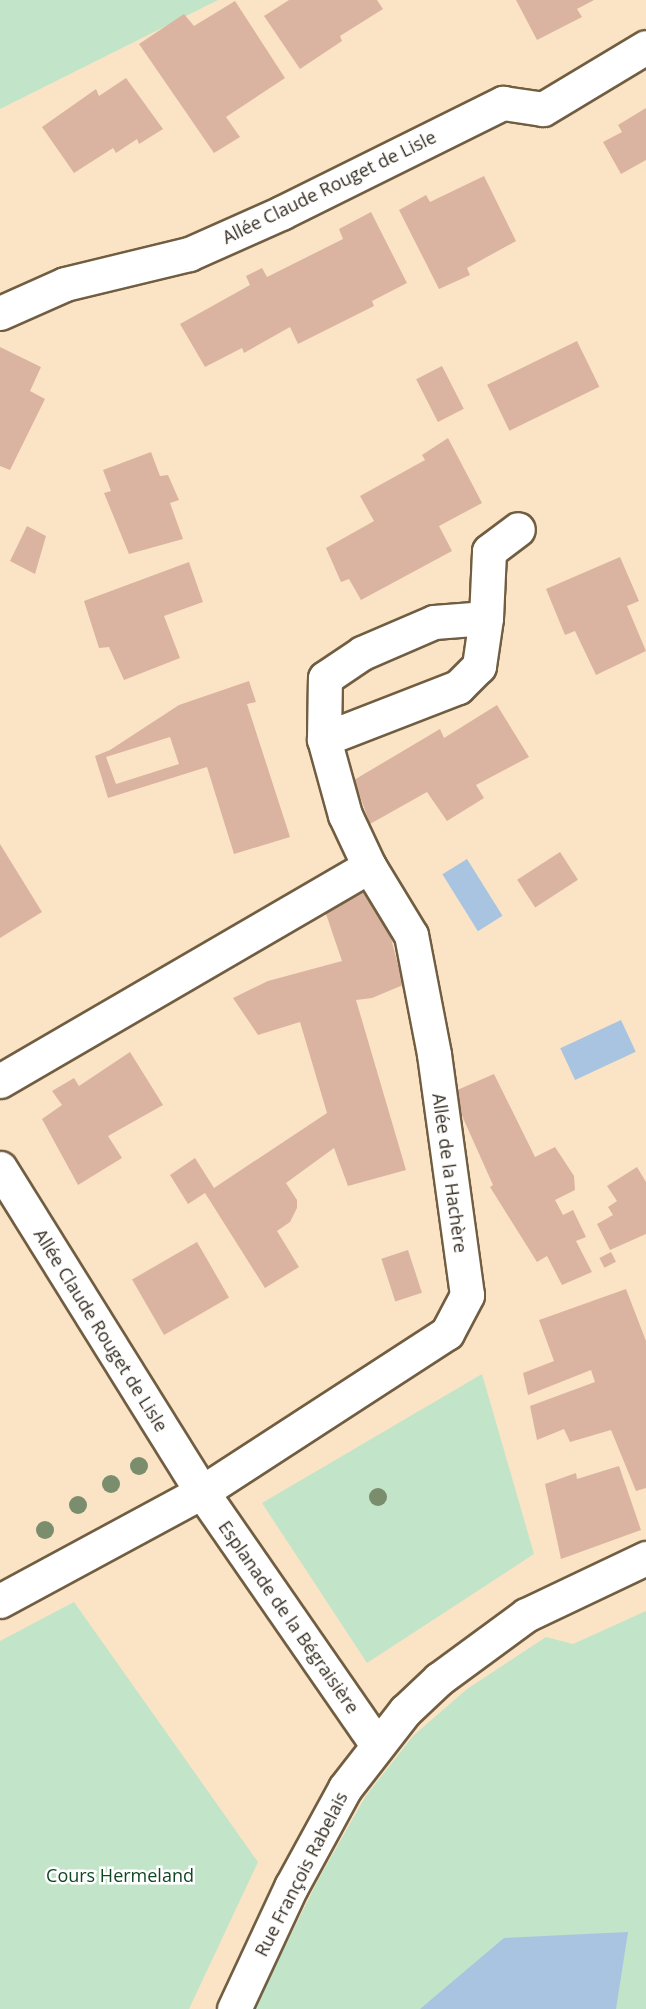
<!DOCTYPE html>
<html>
<head>
<meta charset="utf-8">
<style>
  body { margin:0 }
  #map { position:relative; width:646px; height:2009px; overflow:hidden; background:#fbe4c5; font-family:"Open Sans",sans-serif }
  div>[style] { position:absolute }
  .green>* { inset:0; background:#c2e4c9 }
  .water>* { inset:0; background:#a8c4e1; transform-origin:0 0 }
  .building>* { inset:0; background:#dab4a0; transform-origin:0 0 }
  .roads { filter:drop-shadow(2px 0 #715e42) drop-shadow(-2px 0 #715e42) drop-shadow(0 2px #715e42) drop-shadow(0 -2px #715e42) }
  .minor>* { height:33px; margin:-16.5px; padding:0 16.5px; transform-origin:16.5px; border-radius:16.5px; background:#fff }
  .tertiary>* { height:33px; margin:-16.5px; padding:0 16.5px; transform-origin:16.5px; border-radius:16.5px; background:#fff }
  .trees>* { width:18px; height:18px; margin:-9px; border-radius:50%; background:#7a8d6c }
  span { translate:-50% -50%; white-space:nowrap; text-align:center; line-height:1.15; -webkit-text-stroke:5px #fff; paint-order:stroke }
  .street-label { font-size:18px; color:#352d21 }
  .park-label { font-size:18px; color:#104623 }
</style>
</head>
<body>
<div id="map">
  <div class="green">
    <i style="clip-path:polygon(0 0,218px 0,0 109px)"></i>
    <i style="clip-path:polygon(482px 1374px,534px 1554px,367px 1663px,262px 1503px)"></i>
    <i style="clip-path:polygon(74px 1602px,258px 1862px,189px 2009px,0 2009px,0 1641px)"></i>
    <i style="clip-path:polygon(646px 1611px,646px 2009px,254px 2009px,318px 1880px,365px 1797px,413px 1736px,467px 1689px,546px 1637px,573px 1644px)"></i>
  </div>
  <div class="water">
    <i style="left:467px;top:859px;width:67px;height:29px;rotate:58deg"></i>
    <i style="left:621px;top:1020px;width:35px;height:67px;rotate:65deg"></i>
    <i style="clip-path:polygon(628px 1932px,616px 2009px,420px 2009px,504px 1938px)"></i>
  </div>
  <div class="building">
    <i style="clip-path:polygon(289px 0,377px 0,383px 9px,340px 36px,342px 41px,300px 69px,264px 16px)"></i>
    <i style="clip-path:polygon(516px 0,594px 0,577px 9px,582px 17px,537px 40px)"></i>
    <i style="clip-path:polygon(235px 1px,285px 78px,226px 117px,240px 137px,214px 153px,139px 44px,184px 14px,194px 26px)"></i>
    <i style="clip-path:polygon(126px 78px,163px 129px,139px 144px,137px 139px,116px 153px,113px 148px,74px 173px,42px 127px,96px 89px,99px 96px)"></i>
    <i style="clip-path:polygon(646px 108px,646px 160px,621px 174px,603px 142px,622px 132px,618px 125px)"></i>
    <i style="clip-path:polygon(484px 176px,516px 241px,467px 268px,470px 275px,439px 289px,399px 210px,426px 195px,430px 202px)"></i>
    <i style="clip-path:polygon(371px 212px,407px 283px,372px 301px,374px 306px,298px 344px,290px 327px,244px 353px,242px 348px,205px 367px,180px 324px,250px 285px,246px 276px,262px 268px,267px 277px,343px 239px,339px 229px)"></i>
    <i style="left:577px;top:341px;width:51px;height:100px;rotate:64deg"></i>
    <i style="clip-path:polygon(0 347px,41px 367px,30px 391px,45px 399px,10px 470px,0 466px)"></i>
    <i style="left:442px;top:366px;width:48px;height:29px;rotate:63deg"></i>
    <i style="clip-path:polygon(448px 438px,482px 503px,439px 526px,452px 551px,361px 600px,349px 579px,341px 582px,326px 548px,374px 521px,360px 496px,425px 460px,422px 455px)"></i>
    <i style="clip-path:polygon(151px 452px,160px 476px,168px 475px,179px 500px,170px 503px,183px 539px,129px 554px,104px 493px,111px 491px,103px 470px)"></i>
    <i style="clip-path:polygon(27px 526px,46px 536px,35px 574px,10px 561px)"></i>
    <i style="clip-path:polygon(620px 557px,639px 601px,627px 606px,646px 651px,596px 675px,575px 631px,565px 635px,546px 589px)"></i>
    <i style="clip-path:polygon(189px 562px,203px 602px,164px 616px,180px 658px,124px 680px,109px 647px,99px 648px,84px 601px)"></i>
    <i style="clip-path:polygon(evenodd,249px 681px,256px 702px,247px 704px,290px 837px,234px 854px,207px 767px,108px 798px,95px 756px,110px 750px,179px 705px,249px 681px,170px 737px,179px 764px,116px 784px,106px 757px,170px 737px)"></i>
    <i style="clip-path:polygon(497px 705px,529px 757px,476px 785px,484px 798px,447px 821px,427px 792px,370px 824px,354px 780px,440px 729px,444px 738px)"></i>
    <i style="clip-path:polygon(0 844px,42px 912px,0 938px)"></i>
    <i style="left:560px;top:852px;width:33px;height:51px;rotate:57deg"></i>
    <i style="clip-path:polygon(367px 891px,390px 934px,403px 985px,372px 998px,356px 1000px,406px 1170px,348px 1186px,334px 1148px,286px 1183px,297px 1200px,297px 1208px,290px 1222px,277px 1231px,299px 1267px,265px 1288px,205px 1193px,188px 1204px,170px 1175px,195px 1158px,214px 1188px,327px 1113px,300px 1022px,258px 1035px,233px 998px,268px 981px,342px 961px,325px 911px)"></i>
    <i style="clip-path:polygon(130px 1052px,163px 1105px,108px 1136px,122px 1158px,78px 1185px,42px 1119px,62px 1105px,52px 1091px,74px 1078px,79px 1086px)"></i>
    <i style="clip-path:polygon(494px 1074px,535px 1157px,555px 1147px,574px 1176px,575px 1190px,555px 1200px,563px 1215px,573px 1210px,586px 1237px,576px 1241px,592px 1272px,562px 1285px,547px 1256px,537px 1262px,490px 1187px,493px 1185px,463px 1118px,455px 1091px)"></i>
    <i style="clip-path:polygon(637px 1167px,646px 1182px,646px 1234px,610px 1250px,597px 1224px,613px 1215px,608px 1207px,617px 1201px,607px 1186px)"></i>
    <i style="left:197px;top:1242px;width:64px;height:75px;rotate:60deg"></i>
    <i style="left:408px;top:1250px;width:45px;height:28px;rotate:72deg"></i>
    <i style="left:611px;top:1252px;width:11px;height:13px;rotate:63deg"></i>
    <i style="clip-path:polygon(626px 1289px,646px 1341px,646px 1488px,636px 1491px,611px 1430px,570px 1442px,564px 1429px,537px 1440px,530px 1406px,595px 1382px,591px 1370px,528px 1395px,523px 1373px,554px 1361px,539px 1320px)"></i>
    <i style="clip-path:polygon(619px 1466px,641px 1530px,561px 1559px,545px 1484px,576px 1473px,577px 1479px)"></i>
  </div>
  <div class="roads">
    <div class="minor">
      <i style="left:0;top:313px;width:71px;rotate:-24deg"></i>
      <i style="left:65px;top:284px;width:128px;rotate:-13.6deg"></i>
      <i style="left:189px;top:254px;width:101px;rotate:-24deg"></i>
      <i style="left:281px;top:213px;width:248px;rotate:-26.4deg"></i>
      <i style="left:503px;top:103px;width:40px;rotate:8.5deg"></i>
      <i style="left:543px;top:109px;width:120px;rotate:-31deg"></i>
      <i style="left:486px;top:618px;width:67px;rotate:-87.4deg"></i>
      <i style="left:489px;top:551px;width:36px;rotate:-37deg"></i>
      <i style="left:0;top:1081px;width:427px;rotate:-30.2deg"></i>
      <i style="left:0;top:1168px;width:382px;rotate:58.1deg"></i>
      <i style="left:202px;top:1492px;width:305px;rotate:55.3deg"></i>
      <i style="left:0;top:1601px;width:230px;rotate:-28.4deg"></i>
      <i style="left:202px;top:1492px;width:292px;rotate:-33deg"></i>
      <i style="left:447px;top:1333px;width:43px;rotate:-62.2deg"></i>
      <i style="left:467px;top:1295px;width:243px;rotate:-97.8deg"></i>
      <i style="left:434px;top:1054px;width:121px;rotate:-100.9deg"></i>
      <i style="left:411px;top:935px;width:81px;rotate:-121.3deg"></i>
      <i style="left:369px;top:866px;width:56px;rotate:-115.2deg"></i>
      <i style="left:345px;top:815px;width:79px;rotate:-105.4deg"></i>
      <i style="left:324px;top:739px;width:61px;rotate:-89.1deg"></i>
      <i style="left:325px;top:678px;width:45px;rotate:-34deg"></i>
      <i style="left:362px;top:653px;width:78px;rotate:-23.3deg"></i>
      <i style="left:434px;top:622px;width:52px;rotate:-4.4deg"></i>
      <i style="left:486px;top:618px;width:49px;rotate:98.3deg"></i>
      <i style="left:479px;top:666px;width:30px;rotate:135deg"></i>
      <i style="left:458px;top:687px;width:144px;rotate:158.8deg"></i>
    </div>
    <div class="tertiary">
      <i style="left:234px;top:2009px;width:135px;rotate:-65deg"></i>
      <i style="left:291px;top:1887px;width:113px;rotate:-61.4deg"></i>
      <i style="left:345px;top:1788px;width:98px;rotate:-52.1deg"></i>
      <i style="left:405px;top:1711px;width:47px;rotate:-43.3deg"></i>
      <i style="left:439px;top:1679px;width:108px;rotate:-36.3deg"></i>
      <i style="left:526px;top:1615px;width:133px;rotate:-25.4deg"></i>
    </div>
  </div>
  <div class="trees">
    <i style="left:139px;top:1466px"></i>
    <i style="left:111px;top:1484px"></i>
    <i style="left:378px;top:1497px"></i>
    <i style="left:78px;top:1505px"></i>
    <i style="left:45px;top:1530px"></i>
  </div>
  <div class="street-label">
    <span style="left:329px;top:187px;rotate:-26deg">Allée Claude Rouget de Lisle</span>
    <span style="left:450px;top:1173px;rotate:82deg">Allée de la Hachère</span>
    <span style="left:101px;top:1330px;rotate:58deg">Allée Claude Rouget de Lisle</span>
    <span style="left:289px;top:1617px;rotate:55deg">Esplanade de la Bégraisière</span>
    <span style="left:301px;top:1874px;rotate:-63deg">Rue François Rabelais</span>
  </div>
  <div class="park-label">
    <span style="left:120px;top:1875px">Cours Hermeland</span>
  </div>
</div>
</body>
</html>
